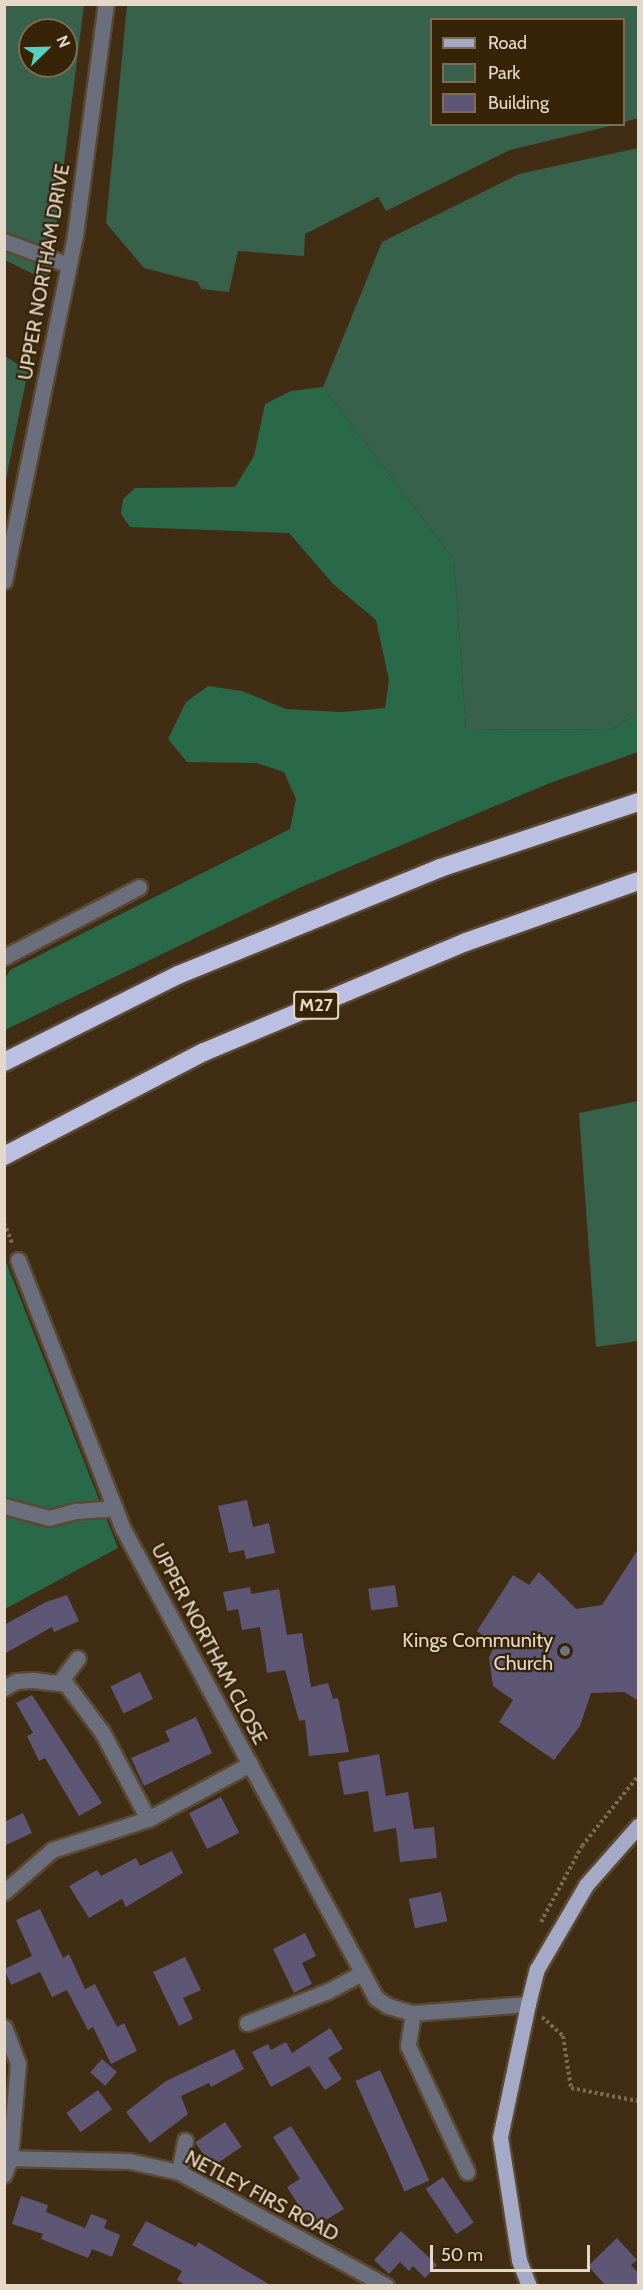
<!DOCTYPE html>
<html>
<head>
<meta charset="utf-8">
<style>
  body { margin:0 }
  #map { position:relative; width:643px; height:2290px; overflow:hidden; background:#412d13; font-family:Cabin,sans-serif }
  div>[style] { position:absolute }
  .green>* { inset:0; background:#38614c }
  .forest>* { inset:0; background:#2a684a }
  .building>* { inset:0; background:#5e5675; transform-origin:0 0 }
  .path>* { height:4px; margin-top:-2px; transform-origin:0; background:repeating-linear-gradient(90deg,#7b6a54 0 3px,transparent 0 6px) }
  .roads { filter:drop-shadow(2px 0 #5b4830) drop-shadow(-2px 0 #5b4830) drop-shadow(0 2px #5b4830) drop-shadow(0 -2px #5b4830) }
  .minor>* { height:15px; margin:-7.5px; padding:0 7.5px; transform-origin:7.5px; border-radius:7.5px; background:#6b6e7c }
  .major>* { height:15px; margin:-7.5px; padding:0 7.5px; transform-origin:7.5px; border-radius:7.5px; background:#a4a9c6 }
  .highway>* { height:18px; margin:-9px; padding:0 9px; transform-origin:9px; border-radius:9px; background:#bbc0e3 }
  .dots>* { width:16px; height:16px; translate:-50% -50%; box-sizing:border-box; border:3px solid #362308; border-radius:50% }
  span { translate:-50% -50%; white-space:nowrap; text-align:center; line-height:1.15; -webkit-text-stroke:4.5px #362308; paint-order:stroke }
  .shield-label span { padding:2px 4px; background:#362308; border:2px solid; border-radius:4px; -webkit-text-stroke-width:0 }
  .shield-label { font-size:18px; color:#e5d8c9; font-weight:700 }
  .street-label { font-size:20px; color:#e5d8c9 }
  .poi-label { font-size:20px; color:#e5d8c9 }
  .right { translate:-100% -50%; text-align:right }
  .frame { position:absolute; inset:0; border:6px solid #e5d8c9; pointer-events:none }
  .legend { position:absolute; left:430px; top:18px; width:195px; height:108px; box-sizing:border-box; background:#362308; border:2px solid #7c6b55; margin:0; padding:8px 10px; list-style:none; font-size:18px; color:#e5d8c9 }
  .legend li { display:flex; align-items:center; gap:12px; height:30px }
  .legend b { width:30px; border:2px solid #7c6b55 }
  .north { position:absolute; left:18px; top:18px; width:60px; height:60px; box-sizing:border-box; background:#362308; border:2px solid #7c6b55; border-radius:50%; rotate:67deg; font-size:16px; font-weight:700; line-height:24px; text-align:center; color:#e5d8c9 }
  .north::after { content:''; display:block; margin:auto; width:21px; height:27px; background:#58cebf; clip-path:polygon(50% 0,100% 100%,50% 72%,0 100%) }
  .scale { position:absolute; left:430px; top:2245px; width:160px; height:27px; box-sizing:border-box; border:3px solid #e5d8c9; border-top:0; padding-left:8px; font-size:18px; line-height:21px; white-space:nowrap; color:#e5d8c9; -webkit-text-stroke:4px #362308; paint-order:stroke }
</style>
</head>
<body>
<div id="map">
  <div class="green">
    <i style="clip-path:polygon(evenodd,4px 5px,84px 5px,49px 282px,5px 260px,4px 5px,30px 30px,66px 30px,66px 66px,30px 66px,30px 30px)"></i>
    <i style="clip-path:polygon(127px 5px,638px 5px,638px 118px,624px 122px,624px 20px,432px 20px,432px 124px,614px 125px,510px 150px,386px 211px,378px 197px,305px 234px,304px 256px,238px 251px,229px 292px,201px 289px,198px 282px,144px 268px,106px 223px)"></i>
    <i style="clip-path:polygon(638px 148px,638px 714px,611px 729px,466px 730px,454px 560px,323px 387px,382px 242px,519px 174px)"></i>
    <i style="clip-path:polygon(5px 356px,28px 371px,5px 484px)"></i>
    <i style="clip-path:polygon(638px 1101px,638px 1341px,596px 1347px,579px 1113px)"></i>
  </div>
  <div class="forest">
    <i style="clip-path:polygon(323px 387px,454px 560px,466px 730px,611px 729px,638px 714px,638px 752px,550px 783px,299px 888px,5px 1030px,5px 979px,10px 970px,290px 829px,296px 799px,284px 772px,256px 763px,187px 762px,168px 739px,186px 702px,208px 686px,242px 691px,286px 709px,342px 712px,385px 708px,389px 680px,376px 620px,333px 584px,289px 533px,130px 527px,121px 514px,123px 499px,135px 488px,235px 487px,254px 456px,265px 404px,291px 391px)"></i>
    <i style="clip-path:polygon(4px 1257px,118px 1548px,5px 1609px,4px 1609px)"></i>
  </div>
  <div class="building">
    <i style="clip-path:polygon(247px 1500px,253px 1527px,269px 1523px,275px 1553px,246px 1559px,244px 1550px,229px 1553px,218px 1506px)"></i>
    <i style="clip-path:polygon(639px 1548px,639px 1701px,624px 1692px,591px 1693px,580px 1726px,554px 1760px,499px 1722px,513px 1700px,493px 1686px,489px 1658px,495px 1644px,477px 1631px,513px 1575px,529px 1585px,539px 1572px,576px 1609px,602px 1605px)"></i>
    <i style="left:395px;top:1585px;width:22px;height:27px;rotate:82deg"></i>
    <i style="clip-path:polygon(250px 1587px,251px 1594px,279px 1589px,287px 1635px,302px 1633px,311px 1687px,328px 1683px,333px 1699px,338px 1698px,349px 1752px,309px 1756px,305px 1720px,299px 1721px,285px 1670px,267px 1673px,260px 1627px,242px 1630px,238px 1609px,227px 1611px,223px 1592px)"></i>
    <i style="clip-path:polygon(67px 1595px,79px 1621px,54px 1632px,52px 1627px,4px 1654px,4px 1625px,46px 1602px)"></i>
    <i style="left:140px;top:1672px;width:30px;height:33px;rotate:64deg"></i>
    <i style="clip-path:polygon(32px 1695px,102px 1803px,79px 1816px,45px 1758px,39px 1761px,27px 1736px,33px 1733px,16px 1703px)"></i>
    <i style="clip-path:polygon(196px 1717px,212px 1753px,144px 1786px,131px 1758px,170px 1741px,165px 1731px)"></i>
    <i style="clip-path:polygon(379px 1754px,386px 1796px,408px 1792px,414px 1829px,434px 1827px,437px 1858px,400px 1862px,396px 1828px,374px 1832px,368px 1791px,344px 1795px,338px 1762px)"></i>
    <i style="left:221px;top:1797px;width:40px;height:36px;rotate:63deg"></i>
    <i style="clip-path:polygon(23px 1813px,32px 1833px,4px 1846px,4px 1822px)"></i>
    <i style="clip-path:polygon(172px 1851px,183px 1873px,126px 1907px,122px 1899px,89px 1918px,69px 1886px,97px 1870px,101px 1876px,136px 1858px,140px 1866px)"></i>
    <i style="left:441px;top:1892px;width:30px;height:33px;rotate:78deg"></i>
    <i style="clip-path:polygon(40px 1909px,63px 1958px,69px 1954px,85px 1989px,95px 1984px,117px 2027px,124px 2023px,137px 2051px,111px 2064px,93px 2027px,88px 2030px,67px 1990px,52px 1997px,40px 1972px,11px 1985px,4px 1969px,32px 1956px,16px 1920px)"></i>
    <i style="clip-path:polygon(305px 1933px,316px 1956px,302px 1963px,312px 1984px,294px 1993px,273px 1949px)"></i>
    <i style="clip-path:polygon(185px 1957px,201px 1990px,183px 1998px,193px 2019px,179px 2026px,153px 1972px)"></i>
    <i style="clip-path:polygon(330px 2028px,343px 2049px,328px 2058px,342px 2079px,325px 2090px,309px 2066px,271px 2087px,252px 2052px,268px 2044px,271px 2050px,286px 2042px,292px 2053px)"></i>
    <i style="clip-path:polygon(234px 2049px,244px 2069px,211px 2087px,209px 2083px,181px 2096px,188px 2114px,150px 2143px,126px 2112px,166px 2081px)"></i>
    <i style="left:102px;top:2059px;width:20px;height:18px;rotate:41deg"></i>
    <i style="left:380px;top:2070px;width:121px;height:27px;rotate:66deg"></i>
    <i style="left:98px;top:2090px;width:24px;height:39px;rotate:54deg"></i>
    <i style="left:225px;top:2122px;width:30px;height:36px;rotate:56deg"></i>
    <i style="clip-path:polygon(291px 2126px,344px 2209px,313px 2228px,287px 2187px,300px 2179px,273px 2137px)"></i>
    <i style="left:443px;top:2177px;width:55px;height:21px;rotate:56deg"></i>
    <i style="clip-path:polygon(21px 2196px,48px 2205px,46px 2212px,85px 2228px,91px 2214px,107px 2220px,104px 2228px,120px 2235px,112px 2257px,92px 2249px,88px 2258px,41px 2239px,43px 2234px,12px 2224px)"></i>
    <i style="clip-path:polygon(146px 2221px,196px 2247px,198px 2242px,272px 2286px,187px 2286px,177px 2280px,182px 2271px,132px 2245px)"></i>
    <i style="clip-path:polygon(401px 2231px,437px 2265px,425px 2278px,413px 2266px,409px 2271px,400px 2262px,389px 2274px,374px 2260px)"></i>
    <i style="clip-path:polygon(617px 2238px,637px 2260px,631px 2265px,639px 2274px,639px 2286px,606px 2286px,588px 2266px)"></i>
  </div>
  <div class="path">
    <i style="left:4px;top:1223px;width:24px;rotate:68deg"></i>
    <i style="left:541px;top:1922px;width:86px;rotate:-61.7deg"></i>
    <i style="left:582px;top:1846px;width:90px;rotate:-51.3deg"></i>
    <i style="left:542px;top:2017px;width:28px;rotate:42deg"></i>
    <i style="left:563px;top:2036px;width:53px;rotate:81.3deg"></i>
    <i style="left:571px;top:2088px;width:68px;rotate:11deg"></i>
  </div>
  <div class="roads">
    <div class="minor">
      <i style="left:4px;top:241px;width:69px;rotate:20.3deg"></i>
      <i style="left:4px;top:581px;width:353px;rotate:-78.4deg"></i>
      <i style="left:75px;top:235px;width:233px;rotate:-82.4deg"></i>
      <i style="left:4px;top:957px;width:152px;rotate:-27.4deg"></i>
      <i style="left:18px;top:1260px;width:289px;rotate:68.7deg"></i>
      <i style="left:123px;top:1529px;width:533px;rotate:61.66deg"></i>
      <i style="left:376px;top:1998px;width:14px;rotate:34deg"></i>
      <i style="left:388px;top:2006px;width:26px;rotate:16deg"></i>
      <i style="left:413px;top:2013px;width:115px;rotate:-4.5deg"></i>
      <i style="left:4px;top:1506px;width:47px;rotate:14.9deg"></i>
      <i style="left:49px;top:1518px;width:28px;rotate:-15deg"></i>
      <i style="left:76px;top:1511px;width:39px;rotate:-4deg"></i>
      <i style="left:59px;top:1683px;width:31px;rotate:-53deg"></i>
      <i style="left:4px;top:1688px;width:14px;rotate:-30deg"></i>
      <i style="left:16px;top:1681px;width:17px;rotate:-3deg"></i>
      <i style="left:33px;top:1680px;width:33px;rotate:7deg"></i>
      <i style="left:66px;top:1684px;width:60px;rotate:53.1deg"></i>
      <i style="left:102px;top:1732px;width:98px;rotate:62.1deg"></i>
      <i style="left:4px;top:1892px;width:64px;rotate:-41.2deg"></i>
      <i style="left:52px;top:1850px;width:101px;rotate:-17.9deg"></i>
      <i style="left:148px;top:1819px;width:116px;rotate:-28.3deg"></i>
      <i style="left:413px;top:2013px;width:33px;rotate:99deg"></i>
      <i style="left:408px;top:2046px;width:139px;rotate:64.9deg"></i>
      <i style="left:247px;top:2023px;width:87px;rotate:-21.6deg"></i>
      <i style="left:328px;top:1991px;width:38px;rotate:-28deg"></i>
      <i style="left:4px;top:2027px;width:39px;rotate:69deg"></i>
      <i style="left:18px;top:2063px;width:96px;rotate:94.8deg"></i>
      <i style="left:10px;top:2159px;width:17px;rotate:111deg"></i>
      <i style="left:4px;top:2158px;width:125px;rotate:1.4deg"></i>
      <i style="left:129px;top:2161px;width:51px;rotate:12.4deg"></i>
      <i style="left:179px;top:2172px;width:236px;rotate:28.8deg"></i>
      <i style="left:179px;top:2172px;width:32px;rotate:-79deg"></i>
    </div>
    <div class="major">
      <i style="left:529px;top:2286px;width:28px;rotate:-111deg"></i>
      <i style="left:519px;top:2260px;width:124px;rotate:-98.8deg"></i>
      <i style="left:500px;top:2137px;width:136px;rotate:-78.1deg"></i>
      <i style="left:528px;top:2004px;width:36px;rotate:-76deg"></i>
      <i style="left:537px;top:1969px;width:97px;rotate:-59.7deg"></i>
      <i style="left:586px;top:1885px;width:79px;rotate:-48.6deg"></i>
    </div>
    <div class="highway">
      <i style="left:4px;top:1062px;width:195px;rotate:-26.6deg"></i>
      <i style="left:178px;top:975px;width:283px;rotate:-22.2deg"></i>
      <i style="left:440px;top:868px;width:209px;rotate:-18.4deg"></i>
      <i style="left:4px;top:1156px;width:225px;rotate:-27.5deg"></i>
      <i style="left:204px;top:1052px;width:284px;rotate:-22.8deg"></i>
      <i style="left:466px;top:942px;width:182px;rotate:-19.5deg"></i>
    </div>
  </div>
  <div class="dots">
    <i style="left:565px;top:1651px;background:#6b7280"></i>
  </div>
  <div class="shield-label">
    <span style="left:316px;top:1005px">M27</span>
  </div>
  <div class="street-label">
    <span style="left:44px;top:272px;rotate:-80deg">UPPER NORTHAM DRIVE</span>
    <span style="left:209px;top:1644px;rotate:62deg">UPPER NORTHAM CLOSE</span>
    <span style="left:262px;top:2196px;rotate:28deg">NETLEY FIRS ROAD</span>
  </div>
  <div class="poi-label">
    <span class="right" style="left:553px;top:1652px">Kings Community<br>Church</span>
  </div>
  <div class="frame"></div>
  <ul class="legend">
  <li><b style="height:8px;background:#a4a9c6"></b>Road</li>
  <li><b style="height:16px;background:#38614c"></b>Park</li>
  <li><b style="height:16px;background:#5e5675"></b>Building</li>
  </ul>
  <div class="north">N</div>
  <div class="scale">50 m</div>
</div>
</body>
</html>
